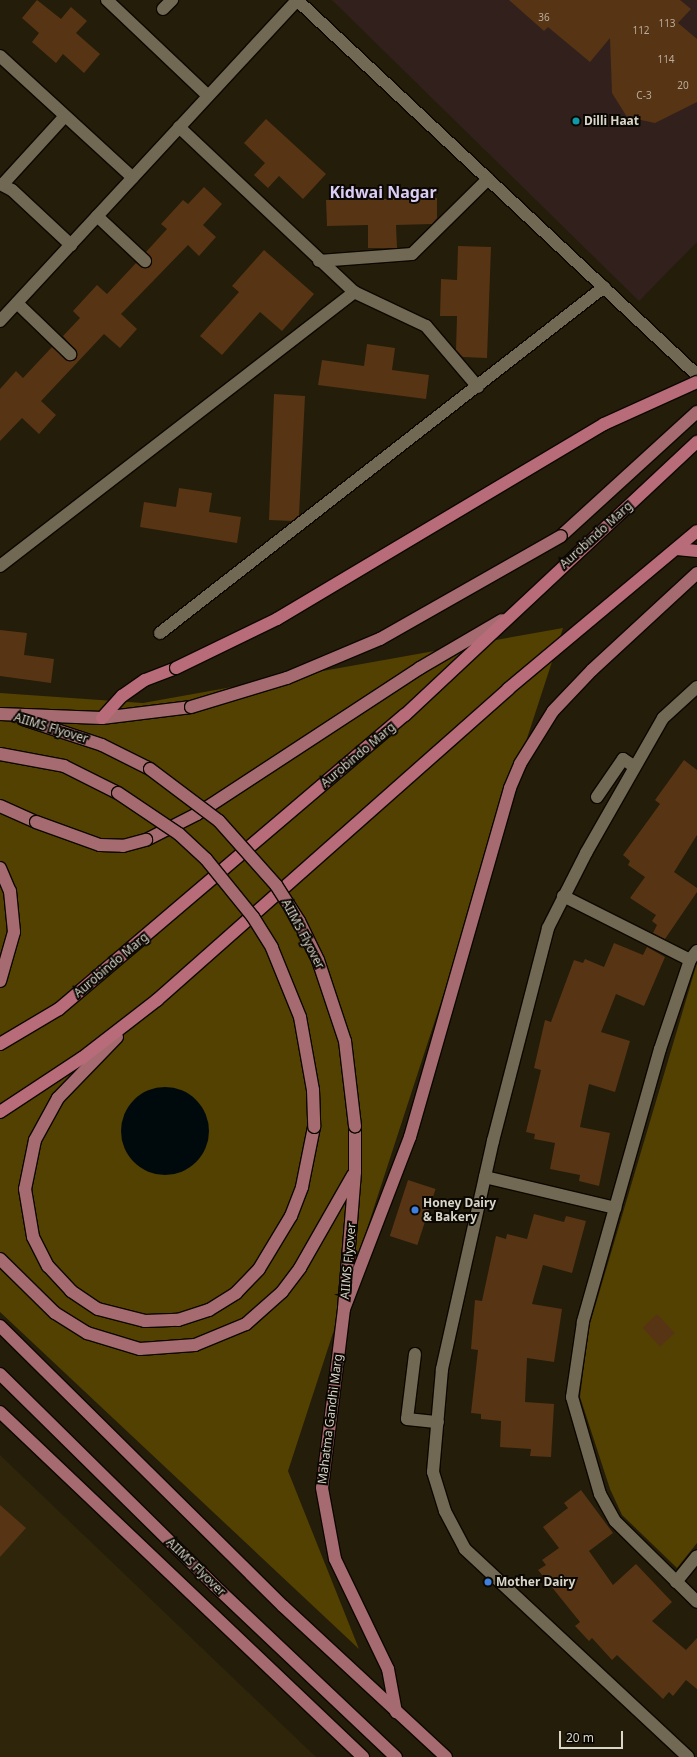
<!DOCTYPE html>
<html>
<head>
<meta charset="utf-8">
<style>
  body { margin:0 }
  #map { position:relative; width:697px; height:1757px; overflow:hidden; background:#241d0a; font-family:"Noto Sans",sans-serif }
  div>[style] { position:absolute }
  .commercial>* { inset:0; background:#32201d }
  .built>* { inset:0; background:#2e250a }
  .green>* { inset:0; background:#534102 }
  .water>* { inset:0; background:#000a0d }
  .round { border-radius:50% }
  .building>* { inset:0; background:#573414; transform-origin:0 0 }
  .roads { filter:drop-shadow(1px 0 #0d0700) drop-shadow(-1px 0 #0d0700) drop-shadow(0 1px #0d0700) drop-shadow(0 -1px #0d0700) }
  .minor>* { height:12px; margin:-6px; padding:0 6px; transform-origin:6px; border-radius:6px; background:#716953 }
  .primary>* { height:12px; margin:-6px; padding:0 6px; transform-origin:6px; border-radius:6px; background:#a66b70 }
  .trunk>* { height:12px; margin:-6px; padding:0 6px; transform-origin:6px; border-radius:6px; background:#b86c7a }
  .bridges { filter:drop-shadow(1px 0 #0d0700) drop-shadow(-1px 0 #0d0700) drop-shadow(0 1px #0d0700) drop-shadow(0 -1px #0d0700) }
  .primary-bridge>* { height:12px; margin:-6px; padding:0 6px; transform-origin:6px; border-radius:6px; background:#a66b70 }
  .trunk-bridge>* { height:12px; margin:-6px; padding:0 6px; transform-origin:6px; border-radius:6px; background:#b86c7a }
  .dots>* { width:11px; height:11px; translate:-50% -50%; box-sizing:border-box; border:2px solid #0b0803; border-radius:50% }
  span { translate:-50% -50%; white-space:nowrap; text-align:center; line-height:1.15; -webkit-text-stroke:4px #0b0803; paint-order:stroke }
  .number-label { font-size:10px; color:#b8ad9c }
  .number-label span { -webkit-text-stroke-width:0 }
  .poi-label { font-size:12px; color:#d9d5c9; font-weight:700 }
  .left { translate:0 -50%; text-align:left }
  .street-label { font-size:12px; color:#d9d5c9 }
  .district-label { font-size:16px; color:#dbccf6; font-weight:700 }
  .scale { position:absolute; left:559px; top:1731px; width:64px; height:18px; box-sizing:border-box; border:2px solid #d9d5c9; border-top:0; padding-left:5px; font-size:12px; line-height:14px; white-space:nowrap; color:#d9d5c9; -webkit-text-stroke:3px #0b0803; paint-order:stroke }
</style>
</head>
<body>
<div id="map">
  <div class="commercial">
    <i style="clip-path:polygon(332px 0,697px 0,697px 242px,639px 301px)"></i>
  </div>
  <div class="built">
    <i style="clip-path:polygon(0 1455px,316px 1757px,0 1757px)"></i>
  </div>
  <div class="green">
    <i style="clip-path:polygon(563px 628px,288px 1471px,359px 1649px,0 1312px,0 693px,143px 703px)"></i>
    <i style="clip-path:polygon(697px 963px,697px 1543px,677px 1568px,622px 1515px,610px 1489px,580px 1397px,589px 1327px)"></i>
  </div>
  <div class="water">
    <i class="round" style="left:121px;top:1087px;width:88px;height:88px"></i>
  </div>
  <div class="building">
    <i style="clip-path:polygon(37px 0,61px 19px,71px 7px,87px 21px,76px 33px,100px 54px,84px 73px,63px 54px,56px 63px,32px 42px,39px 33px,22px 18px)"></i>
    <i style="clip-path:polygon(509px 0,680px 0,691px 9px,678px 23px,697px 39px,697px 102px,655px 123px,627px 117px,612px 93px,610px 38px,590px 62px,548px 27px,544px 31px)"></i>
    <i style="clip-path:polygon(266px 119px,326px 174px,303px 199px,279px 176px,268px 188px,254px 175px,265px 163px,244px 143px)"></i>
    <i style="clip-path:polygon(204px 187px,222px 204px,203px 225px,216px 237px,199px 256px,188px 245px,121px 314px,137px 329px,120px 348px,104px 334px,41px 401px,56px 415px,39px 434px,22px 418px,0 441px,0 389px,16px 371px,23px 378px,52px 347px,68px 361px,75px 359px,77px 352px,63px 336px,80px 318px,73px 311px,97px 285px,107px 294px,136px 263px,143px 268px,150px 266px,152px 259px,146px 252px,167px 229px,161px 224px,183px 200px,188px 204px)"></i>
    <i style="clip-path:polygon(437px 198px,437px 218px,432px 224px,396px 225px,397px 248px,368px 248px,368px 225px,327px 226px,326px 200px)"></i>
    <i style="clip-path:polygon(458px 246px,491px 247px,487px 358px,463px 357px,456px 350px,457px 316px,440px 316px,441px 279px,457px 280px)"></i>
    <i style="clip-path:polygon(264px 250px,314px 294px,282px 331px,260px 312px,222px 355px,200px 336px,239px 292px,232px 286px)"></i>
    <i style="clip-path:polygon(367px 344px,395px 348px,392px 370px,429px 375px,426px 399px,318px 385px,322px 360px,364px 366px)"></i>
    <i style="clip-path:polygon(274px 394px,305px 396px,299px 515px,292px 521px,269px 520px)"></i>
    <i style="clip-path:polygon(179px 488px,212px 493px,209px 512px,241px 517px,237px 543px,140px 527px,144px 502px,176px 507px)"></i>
    <i style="clip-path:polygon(0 630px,27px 633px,24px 655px,54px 659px,51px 683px,0 676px)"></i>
    <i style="clip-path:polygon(684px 760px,697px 770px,697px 835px,674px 872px,697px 888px,697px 892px,665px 939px,653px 933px,657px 925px,652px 921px,656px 915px,630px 898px,645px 877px,628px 865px,630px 861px,623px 855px,660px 804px,655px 800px)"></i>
    <i style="clip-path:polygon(614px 943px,643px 955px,647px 947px,665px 957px,644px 1006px,616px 994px,601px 1032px,630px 1041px,615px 1092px,589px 1084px,580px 1127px,610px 1133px,599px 1186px,579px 1181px,580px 1175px,550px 1169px,555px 1143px,534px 1139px,535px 1134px,526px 1132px,541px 1070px,534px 1068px,545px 1020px,551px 1022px,574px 960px,583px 963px,585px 959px,604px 967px)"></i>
    <i style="left:408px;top:1180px;width:29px;height:59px;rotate:18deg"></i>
    <i style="clip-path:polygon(534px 1214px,564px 1222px,566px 1216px,586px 1221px,572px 1273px,543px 1265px,532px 1304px,562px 1309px,554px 1362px,527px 1358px,525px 1402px,554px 1404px,551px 1457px,530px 1456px,531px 1449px,500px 1447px,501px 1421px,481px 1419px,481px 1414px,471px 1413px,478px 1350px,471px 1349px,475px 1300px,482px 1301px,496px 1236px,506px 1239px,507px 1234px,527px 1239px)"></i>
    <i style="left:657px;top:1314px;width:26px;height:20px;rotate:47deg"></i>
    <i style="clip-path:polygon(581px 1490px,613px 1533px,589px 1551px,613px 1585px,636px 1564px,672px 1602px,652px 1621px,686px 1650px,697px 1638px,697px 1689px,686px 1680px,673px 1696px,669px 1692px,663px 1699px,617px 1655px,612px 1660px,592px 1638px,589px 1641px,575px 1626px,580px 1622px,538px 1570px,546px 1565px,542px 1560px,559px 1548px,543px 1527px,568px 1508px,564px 1503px)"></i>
    <i style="clip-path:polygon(0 1505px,26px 1528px,0 1557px)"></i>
  </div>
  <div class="roads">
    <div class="minor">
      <i style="left:107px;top:0;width:139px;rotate:43.5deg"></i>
      <i style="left:297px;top:0;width:548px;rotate:43.15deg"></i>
      <i style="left:163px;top:9px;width:13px;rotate:-45deg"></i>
      <i style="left:0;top:56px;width:180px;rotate:42.5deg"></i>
      <i style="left:179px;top:127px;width:241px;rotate:43.3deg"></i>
      <i style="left:354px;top:292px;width:80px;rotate:25.3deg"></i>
      <i style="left:426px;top:326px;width:80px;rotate:49.6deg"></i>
      <i style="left:0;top:184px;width:13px;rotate:27deg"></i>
      <i style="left:12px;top:190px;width:81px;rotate:43deg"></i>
      <i style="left:3px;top:184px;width:92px;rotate:-47.6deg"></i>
      <i style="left:97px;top:216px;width:66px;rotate:43.2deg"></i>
      <i style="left:319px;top:261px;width:93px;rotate:-4.3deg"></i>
      <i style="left:412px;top:254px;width:107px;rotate:-44.6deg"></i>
      <i style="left:17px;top:303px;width:74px;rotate:43.9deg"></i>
      <i style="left:0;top:321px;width:437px;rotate:-47.2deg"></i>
      <i style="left:0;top:566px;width:448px;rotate:-37.7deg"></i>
      <i style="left:160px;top:633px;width:563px;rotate:-37.93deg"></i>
      <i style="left:597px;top:797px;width:46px;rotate:-55.6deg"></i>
      <i style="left:623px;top:759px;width:14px;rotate:34deg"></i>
      <i style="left:563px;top:896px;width:142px;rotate:26.7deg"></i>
      <i style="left:697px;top:951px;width:11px;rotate:128deg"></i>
      <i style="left:690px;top:960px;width:94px;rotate:108.6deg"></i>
      <i style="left:660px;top:1049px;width:284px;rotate:105.8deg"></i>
      <i style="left:583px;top:1322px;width:76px;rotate:98.3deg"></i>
      <i style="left:572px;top:1397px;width:101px;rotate:73.9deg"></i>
      <i style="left:600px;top:1494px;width:31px;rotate:61deg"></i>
      <i style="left:615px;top:1521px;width:115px;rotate:44.6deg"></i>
      <i style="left:485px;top:1177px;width:134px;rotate:13.4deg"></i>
      <i style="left:415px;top:1354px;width:65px;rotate:97deg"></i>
      <i style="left:407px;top:1419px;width:31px;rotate:6deg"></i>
      <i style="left:676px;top:1582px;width:33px;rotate:-51deg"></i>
      <i style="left:688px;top:1757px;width:305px;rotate:-137deg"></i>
      <i style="left:465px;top:1549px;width:43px;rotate:-117.8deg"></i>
      <i style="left:445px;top:1511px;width:41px;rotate:-107.1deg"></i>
      <i style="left:433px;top:1472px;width:103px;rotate:-85deg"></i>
      <i style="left:442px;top:1369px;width:234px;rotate:-77.4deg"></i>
      <i style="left:493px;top:1141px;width:220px;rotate:-75.5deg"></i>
      <i style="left:548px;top:928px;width:84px;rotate:-63.1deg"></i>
      <i style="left:586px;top:853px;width:155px;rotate:-60.3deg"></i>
      <i style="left:663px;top:718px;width:46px;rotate:-42.4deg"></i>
    </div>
    <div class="primary">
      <i style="left:561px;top:536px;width:184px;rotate:-42.4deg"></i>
      <i style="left:0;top:714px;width:102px;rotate:2.2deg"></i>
      <i style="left:102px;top:718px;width:90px;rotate:-7deg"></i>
      <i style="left:23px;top:719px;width:83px;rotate:18.2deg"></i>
      <i style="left:102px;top:745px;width:54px;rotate:26.6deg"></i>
      <i style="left:0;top:754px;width:65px;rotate:10.6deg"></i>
      <i style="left:64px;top:766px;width:60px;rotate:26.6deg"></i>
      <i style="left:0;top:806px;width:39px;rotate:24deg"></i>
      <i style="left:146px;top:840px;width:57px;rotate:-27deg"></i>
      <i style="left:197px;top:814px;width:267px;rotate:-33.2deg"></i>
      <i style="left:420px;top:668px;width:95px;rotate:-30.3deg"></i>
      <i style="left:0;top:868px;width:25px;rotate:67deg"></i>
      <i style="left:10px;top:891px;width:41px;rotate:84.4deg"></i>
      <i style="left:14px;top:932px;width:51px;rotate:105.9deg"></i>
      <i style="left:117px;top:1037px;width:85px;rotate:134deg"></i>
      <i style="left:58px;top:1098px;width:48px;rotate:118.7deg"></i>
      <i style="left:35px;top:1140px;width:50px;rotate:101.5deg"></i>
      <i style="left:25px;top:1189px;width:49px;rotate:80.5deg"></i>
      <i style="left:33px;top:1237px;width:33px;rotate:63deg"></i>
      <i style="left:48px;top:1266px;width:34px;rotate:47deg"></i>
      <i style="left:71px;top:1291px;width:32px;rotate:34deg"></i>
      <i style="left:98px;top:1309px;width:49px;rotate:14.3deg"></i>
      <i style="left:145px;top:1321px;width:33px;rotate:-2deg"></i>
      <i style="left:178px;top:1320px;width:33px;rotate:-18deg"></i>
      <i style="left:209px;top:1310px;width:32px;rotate:-32deg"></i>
      <i style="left:236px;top:1293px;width:33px;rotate:-46deg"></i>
      <i style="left:259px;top:1269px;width:62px;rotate:-58.9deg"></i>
      <i style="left:291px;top:1216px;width:31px;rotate:-69deg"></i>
      <i style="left:302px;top:1187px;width:61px;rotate:-78.7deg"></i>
      <i style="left:355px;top:1126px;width:46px;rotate:90deg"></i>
      <i style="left:355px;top:1172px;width:137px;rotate:94.6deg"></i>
      <i style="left:344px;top:1309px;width:180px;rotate:97deg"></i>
      <i style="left:322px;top:1488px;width:72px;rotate:79.6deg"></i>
      <i style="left:335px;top:1559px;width:122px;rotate:64.3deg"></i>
      <i style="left:388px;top:1669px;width:44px;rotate:79.5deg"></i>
      <i style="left:0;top:1259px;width:77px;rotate:44.5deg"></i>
      <i style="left:55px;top:1313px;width:38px;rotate:32deg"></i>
      <i style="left:87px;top:1333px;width:55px;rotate:16.8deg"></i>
      <i style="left:140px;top:1349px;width:55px;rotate:-4.2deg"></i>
      <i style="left:195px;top:1345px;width:55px;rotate:-22.4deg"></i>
      <i style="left:246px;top:1324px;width:48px;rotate:-41.6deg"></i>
      <i style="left:282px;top:1292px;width:30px;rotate:-53deg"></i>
      <i style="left:300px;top:1268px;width:107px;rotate:-60.3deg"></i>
      <i style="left:344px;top:1309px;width:184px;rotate:-69deg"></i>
      <i style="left:410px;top:1137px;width:363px;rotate:-74deg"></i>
      <i style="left:510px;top:788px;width:26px;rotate:-67deg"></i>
      <i style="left:520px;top:764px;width:62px;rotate:-58.1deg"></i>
      <i style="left:553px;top:711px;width:57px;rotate:-46.4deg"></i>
      <i style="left:592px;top:670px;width:143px;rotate:-42.7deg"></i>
      <i style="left:0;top:1326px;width:398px;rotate:44.7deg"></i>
      <i style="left:283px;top:1606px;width:222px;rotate:42.8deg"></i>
      <i style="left:0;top:1374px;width:302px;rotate:44.6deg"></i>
      <i style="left:215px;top:1586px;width:249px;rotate:43.4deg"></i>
      <i style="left:0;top:1412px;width:501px;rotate:43.54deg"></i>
    </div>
    <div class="trunk">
      <i style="left:677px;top:549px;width:20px;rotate:6deg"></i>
      <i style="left:102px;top:718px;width:30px;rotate:-48deg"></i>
      <i style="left:122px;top:696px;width:28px;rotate:-35deg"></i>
      <i style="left:145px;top:680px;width:33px;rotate:-21deg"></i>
      <i style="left:0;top:1044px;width:69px;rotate:-30.7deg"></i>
      <i style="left:59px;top:1009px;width:454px;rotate:-40.4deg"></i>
      <i style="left:405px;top:715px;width:400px;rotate:-43.1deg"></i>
      <i style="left:0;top:1112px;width:98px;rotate:-33.4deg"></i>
      <i style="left:82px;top:1058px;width:95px;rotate:-37.7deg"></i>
      <i style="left:157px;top:1000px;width:469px;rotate:-41.5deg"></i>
      <i style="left:508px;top:689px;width:246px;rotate:-39.9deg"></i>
    </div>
  </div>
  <div class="bridges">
    <div class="primary-bridge">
      <i style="left:191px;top:707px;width:100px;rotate:-16.8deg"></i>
      <i style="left:287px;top:678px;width:101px;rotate:-22.8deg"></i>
      <i style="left:380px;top:639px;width:208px;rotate:-29.6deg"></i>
      <i style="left:150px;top:769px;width:86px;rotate:37deg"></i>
      <i style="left:219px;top:821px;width:86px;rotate:48.3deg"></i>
      <i style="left:276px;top:885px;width:43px;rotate:57.4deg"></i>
      <i style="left:299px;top:921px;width:43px;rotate:64deg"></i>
      <i style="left:318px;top:960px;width:85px;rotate:71.6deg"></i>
      <i style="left:345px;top:1041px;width:86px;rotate:83.3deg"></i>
      <i style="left:118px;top:793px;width:73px;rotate:33.9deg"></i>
      <i style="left:179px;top:834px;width:37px;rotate:43deg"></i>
      <i style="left:206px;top:859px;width:75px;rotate:51deg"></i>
      <i style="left:253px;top:917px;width:36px;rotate:58deg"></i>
      <i style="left:272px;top:948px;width:74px;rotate:67.9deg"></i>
      <i style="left:300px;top:1017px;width:74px;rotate:79.9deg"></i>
      <i style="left:313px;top:1090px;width:37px;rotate:88deg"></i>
      <i style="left:36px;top:822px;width:68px;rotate:19.8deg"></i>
      <i style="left:100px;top:845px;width:23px;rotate:2deg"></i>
      <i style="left:123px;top:846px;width:24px;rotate:-15deg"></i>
    </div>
    <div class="trunk-bridge">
      <i style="left:176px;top:668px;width:112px;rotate:-25.9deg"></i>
      <i style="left:277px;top:619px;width:381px;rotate:-30.8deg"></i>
      <i style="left:604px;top:424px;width:102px;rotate:-24.3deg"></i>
    </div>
  </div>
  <div class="dots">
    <i style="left:576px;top:121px;background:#0f9aa8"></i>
    <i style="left:415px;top:1210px;background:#3f7fe0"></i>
    <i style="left:488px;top:1582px;background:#3f7fe0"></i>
  </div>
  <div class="number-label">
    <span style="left:544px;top:18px">36</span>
    <span style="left:667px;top:24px">113</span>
    <span style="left:641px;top:31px">112</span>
    <span style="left:666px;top:60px">114</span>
    <span style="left:683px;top:86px">20</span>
    <span style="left:644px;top:96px">C-3</span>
  </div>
  <div class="poi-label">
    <span class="left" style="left:584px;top:121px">Dilli Haat</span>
    <span class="left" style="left:423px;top:1210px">Honey Dairy<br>&amp; Bakery</span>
    <span class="left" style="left:496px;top:1582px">Mother Dairy</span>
  </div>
  <div class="street-label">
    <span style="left:596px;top:535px;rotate:-42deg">Aurobindo Marg</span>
    <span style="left:51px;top:728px;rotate:17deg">AIIMS Flyover</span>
    <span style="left:358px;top:755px;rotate:-40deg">Aurobindo Marg</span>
    <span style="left:303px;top:934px;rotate:62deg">AIIMS Flyover</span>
    <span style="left:111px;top:965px;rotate:-40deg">Aurobindo Marg</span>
    <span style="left:348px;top:1261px;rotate:-85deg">AIIMS Flyover</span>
    <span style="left:330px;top:1419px;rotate:-83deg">Mahatma Gandhi Marg</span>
    <span style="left:196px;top:1567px;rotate:44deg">AIIMS Flyover</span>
  </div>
  <div class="district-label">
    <span style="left:383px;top:192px">Kidwai Nagar</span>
  </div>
  <div class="scale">20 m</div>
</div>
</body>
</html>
